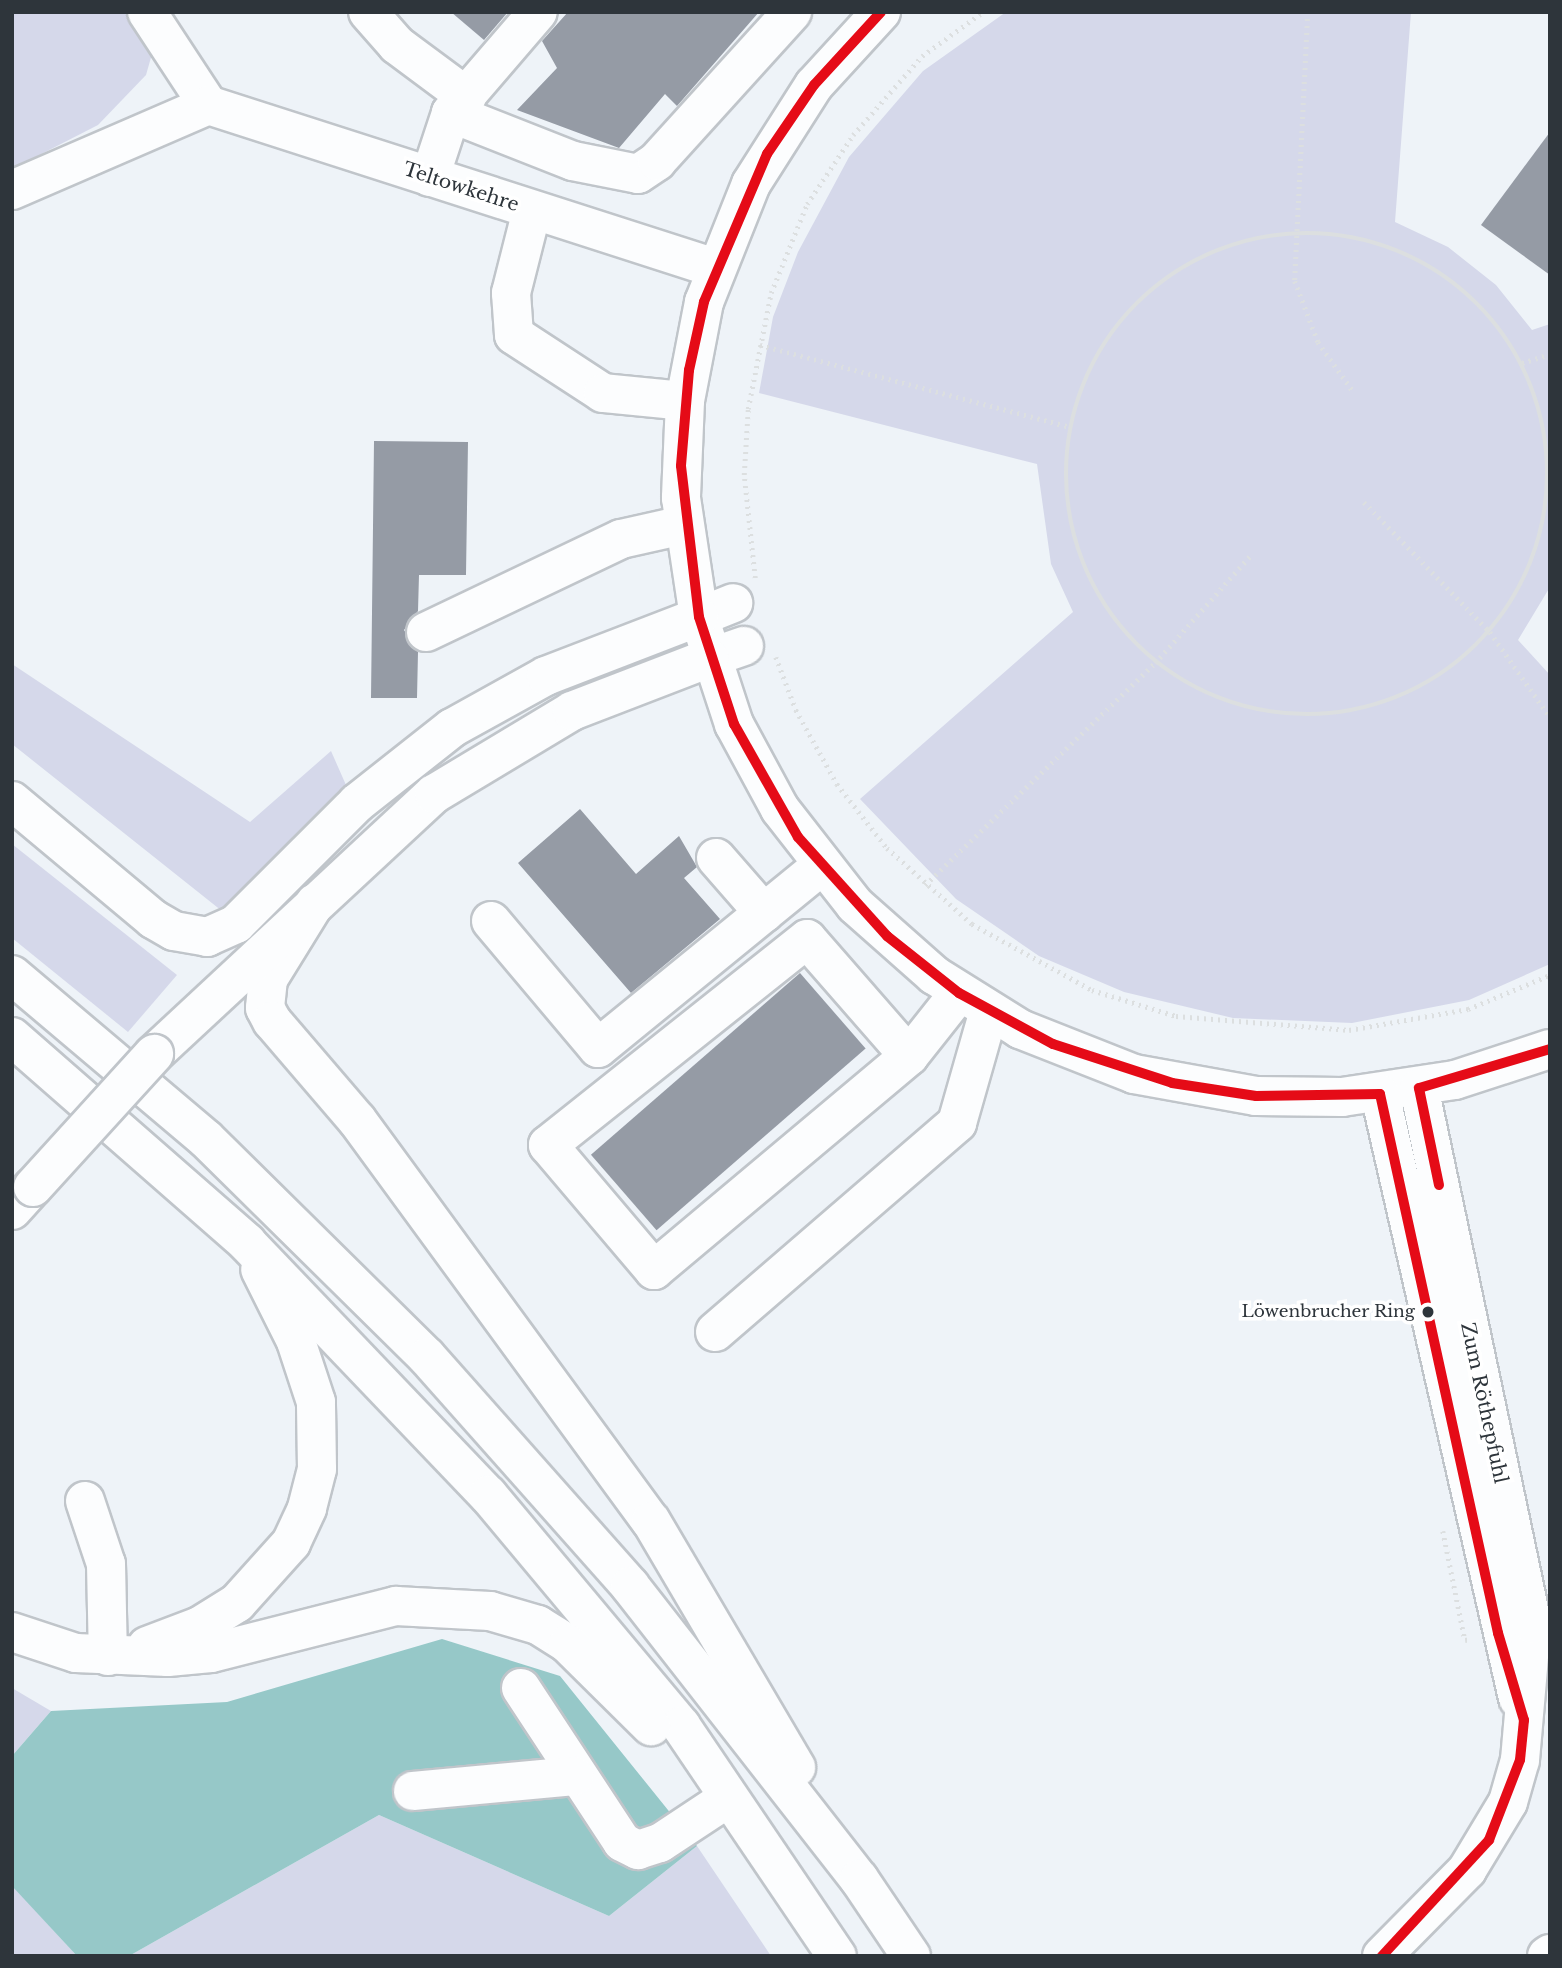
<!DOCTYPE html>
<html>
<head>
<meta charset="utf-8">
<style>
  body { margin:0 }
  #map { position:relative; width:1562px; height:1968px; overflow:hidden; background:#eef3f8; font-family:"Libre Baskerville",serif }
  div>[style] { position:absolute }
  .green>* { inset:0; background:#d5d8ea }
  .water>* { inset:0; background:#96c8c8 }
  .building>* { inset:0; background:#959ba5; transform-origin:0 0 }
  .path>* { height:4.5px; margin-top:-2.25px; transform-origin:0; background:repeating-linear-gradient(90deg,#dcdfe0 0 2px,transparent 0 7px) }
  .path>.ring { margin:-2.25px; padding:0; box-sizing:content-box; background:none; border:4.5px solid #dcdfe0; border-radius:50% }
  .roads { filter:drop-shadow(2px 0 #c0c5ca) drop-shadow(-2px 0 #c0c5ca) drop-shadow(0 2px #c0c5ca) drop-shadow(0 -2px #c0c5ca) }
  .minor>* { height:38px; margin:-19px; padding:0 19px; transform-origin:19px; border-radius:19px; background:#fcfdfe }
  .highway>* { height:38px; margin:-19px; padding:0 19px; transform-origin:19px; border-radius:19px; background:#fcfdfe }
  .bridges { filter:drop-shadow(2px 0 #c0c5ca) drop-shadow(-2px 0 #c0c5ca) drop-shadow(0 2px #c0c5ca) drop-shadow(0 -2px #c0c5ca) }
  .highway-bridge>* { height:38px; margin:-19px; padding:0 19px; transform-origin:19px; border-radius:19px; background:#fcfdfe }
  .bus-1>* { height:10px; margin:-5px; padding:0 5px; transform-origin:5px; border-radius:5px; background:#e50b17 }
  .dots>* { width:19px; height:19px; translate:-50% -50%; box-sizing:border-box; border:4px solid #fff; border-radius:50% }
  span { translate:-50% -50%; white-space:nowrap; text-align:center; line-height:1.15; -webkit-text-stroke:7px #fff; paint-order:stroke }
  .bus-label { font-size:17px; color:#2e353b }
  .right { translate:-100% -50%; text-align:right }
  .street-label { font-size:19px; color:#2e353b }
  .frame { position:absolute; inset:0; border:14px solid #2e353b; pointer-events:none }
</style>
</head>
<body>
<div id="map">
  <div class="green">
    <i style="clip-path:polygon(12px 12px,135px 12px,152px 54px,146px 75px,98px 125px,12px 169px)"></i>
    <i style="clip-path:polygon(1006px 12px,1411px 12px,1395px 222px,1448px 247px,1496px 285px,1532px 330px,1550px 324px,1550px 587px,1518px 640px,1550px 675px,1550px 964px,1469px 1000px,1352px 1023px,1233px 1018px,1124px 992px,1039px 956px,956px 899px,860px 799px,1073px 612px,1051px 564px,1037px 464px,759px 393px,773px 317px,798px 252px,849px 157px,923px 71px)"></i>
    <i style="clip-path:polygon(12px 664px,250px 822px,331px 751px,346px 785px,227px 915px,12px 744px)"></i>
    <i style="clip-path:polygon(12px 844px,177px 975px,128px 1032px,12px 938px)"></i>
    <i style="clip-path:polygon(12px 1688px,51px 1711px,12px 1756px)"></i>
    <i style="clip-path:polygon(379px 1815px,609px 1916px,697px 1846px,771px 1956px,129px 1956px)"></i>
    <i style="clip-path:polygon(12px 1885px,77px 1956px,12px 1956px)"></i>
  </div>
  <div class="water">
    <i style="clip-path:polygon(442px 1639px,560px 1676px,697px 1846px,609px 1916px,379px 1815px,129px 1956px,77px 1956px,12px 1886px,12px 1756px,51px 1711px,227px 1702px)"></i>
  </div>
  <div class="building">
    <i style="clip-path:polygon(451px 12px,508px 12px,484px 40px)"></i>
    <i style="clip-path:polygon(568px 12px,759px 12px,677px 106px,665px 94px,619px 148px,517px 110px,557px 68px,542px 41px)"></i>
    <i style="clip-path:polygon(1550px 132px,1550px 275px,1481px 225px)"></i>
    <i style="clip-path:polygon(374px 441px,468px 442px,466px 575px,419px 575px,418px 611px,404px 630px,418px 652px,417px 698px,371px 698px)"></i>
    <i style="clip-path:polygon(580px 809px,636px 874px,679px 836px,697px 867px,684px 878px,720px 919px,631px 993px,518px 863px)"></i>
    <i style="left:800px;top:973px;width:100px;height:277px;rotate:49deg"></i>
  </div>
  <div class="path">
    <i style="left:1308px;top:12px;width:269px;rotate:92.8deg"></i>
    <i style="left:1295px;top:281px;width:65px;rotate:69.3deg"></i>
    <i style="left:1318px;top:342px;width:60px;rotate:54.5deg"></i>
    <i class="ring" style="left:1066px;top:233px;width:477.5px;height:477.5px"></i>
    <i style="left:760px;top:345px;width:321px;rotate:14.8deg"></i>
    <i style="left:1522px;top:363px;width:29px;rotate:-18deg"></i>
    <i style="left:1364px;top:502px;width:181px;rotate:45.9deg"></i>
    <i style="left:1490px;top:632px;width:104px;rotate:54.8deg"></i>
    <i style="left:755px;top:578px;width:104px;rotate:-96.1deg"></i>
    <i style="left:744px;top:475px;width:66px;rotate:-86.5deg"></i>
    <i style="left:748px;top:409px;width:118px;rotate:-78.8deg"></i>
    <i style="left:771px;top:293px;width:96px;rotate:-68deg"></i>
    <i style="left:807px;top:204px;width:83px;rotate:-56.3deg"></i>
    <i style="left:853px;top:135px;width:105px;rotate:-48.9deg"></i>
    <i style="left:922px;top:56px;width:75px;rotate:-35.8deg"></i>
    <i style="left:776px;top:657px;width:57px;rotate:69.3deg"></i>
    <i style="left:796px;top:710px;width:85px;rotate:61deg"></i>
    <i style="left:837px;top:784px;width:81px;rotate:52deg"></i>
    <i style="left:887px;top:848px;width:114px;rotate:41.8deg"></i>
    <i style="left:972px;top:924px;width:137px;rotate:28.8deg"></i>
    <i style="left:1092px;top:990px;width:88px;rotate:17.2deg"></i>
    <i style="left:1176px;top:1016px;width:174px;rotate:4.6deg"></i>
    <i style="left:1349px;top:1030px;width:121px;rotate:-10deg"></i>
    <i style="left:1468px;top:1009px;width:89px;rotate:-22.5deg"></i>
    <i style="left:925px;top:885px;width:320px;rotate:-44deg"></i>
    <i style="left:1155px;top:663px;width:143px;rotate:-48.4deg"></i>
    <i style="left:1443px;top:1531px;width:111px;rotate:78.6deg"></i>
    <i style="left:1465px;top:1640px;width:6px;rotate:-9deg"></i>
  </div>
  <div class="roads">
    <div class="minor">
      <i style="left:147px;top:12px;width:111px;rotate:56.7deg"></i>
      <i style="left:208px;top:105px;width:533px;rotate:17.82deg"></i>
      <i style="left:368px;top:12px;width:44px;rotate:48.7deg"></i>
      <i style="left:397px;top:45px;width:87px;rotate:36.6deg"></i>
      <i style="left:881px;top:12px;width:99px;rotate:132.5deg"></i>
      <i style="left:814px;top:85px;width:117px;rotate:122.5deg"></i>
      <i style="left:751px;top:184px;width:127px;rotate:111.7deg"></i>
      <i style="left:704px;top:302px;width:101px;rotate:100.9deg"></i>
      <i style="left:685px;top:401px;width:97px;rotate:92.4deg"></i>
      <i style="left:681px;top:498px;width:120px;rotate:81.4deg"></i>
      <i style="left:699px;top:617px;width:113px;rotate:71.9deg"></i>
      <i style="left:734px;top:724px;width:97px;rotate:61.6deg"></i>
      <i style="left:780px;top:809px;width:122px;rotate:52deg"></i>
      <i style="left:855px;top:905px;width:106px;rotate:41.5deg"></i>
      <i style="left:934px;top:975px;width:102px;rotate:32.1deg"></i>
      <i style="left:1020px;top:1029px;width:123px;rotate:21.5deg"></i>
      <i style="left:1134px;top:1074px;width:124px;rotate:10.2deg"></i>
      <i style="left:1256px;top:1096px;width:86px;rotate:0.7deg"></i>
      <i style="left:1342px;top:1097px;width:114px;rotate:-8.6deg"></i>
      <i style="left:1455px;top:1080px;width:100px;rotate:-18.1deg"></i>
      <i style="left:451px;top:113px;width:131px;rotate:21.5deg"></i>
      <i style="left:573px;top:161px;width:66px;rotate:11.3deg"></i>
      <i style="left:638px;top:174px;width:23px;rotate:-34deg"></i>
      <i style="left:657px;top:161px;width:201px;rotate:-47.8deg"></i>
      <i style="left:430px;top:177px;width:67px;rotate:-71.8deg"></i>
      <i style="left:451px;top:113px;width:133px;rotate:-49.3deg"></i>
      <i style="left:12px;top:190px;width:214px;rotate:-23.4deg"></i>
      <i style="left:532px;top:210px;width:86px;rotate:104.2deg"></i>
      <i style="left:511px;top:293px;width:42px;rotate:85.9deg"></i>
      <i style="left:514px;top:335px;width:106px;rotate:33.1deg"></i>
      <i style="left:603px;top:393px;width:82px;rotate:5.6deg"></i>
      <i style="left:699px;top:617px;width:37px;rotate:-22deg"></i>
      <i style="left:426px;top:632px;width:216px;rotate:-25.5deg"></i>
      <i style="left:621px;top:539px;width:64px;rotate:-12.7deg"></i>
      <i style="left:709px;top:658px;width:37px;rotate:-19deg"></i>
      <i style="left:716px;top:858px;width:73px;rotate:48.9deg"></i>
      <i style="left:491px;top:921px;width:166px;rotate:49.9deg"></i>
      <i style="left:598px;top:1048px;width:288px;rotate:-39.2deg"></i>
      <i style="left:909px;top:1056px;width:155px;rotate:-131.1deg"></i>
      <i style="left:807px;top:939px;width:331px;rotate:141.5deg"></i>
      <i style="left:548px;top:1145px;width:164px;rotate:49.7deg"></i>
      <i style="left:654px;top:1270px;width:333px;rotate:-40deg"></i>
      <i style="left:909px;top:1056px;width:80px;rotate:-51.6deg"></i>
      <i style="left:1380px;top:1094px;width:620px;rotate:77.13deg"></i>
      <i style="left:715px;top:1332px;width:320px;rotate:-40.8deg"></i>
      <i style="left:957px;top:1123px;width:116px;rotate:-74.1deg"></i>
      <i style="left:85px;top:1501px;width:66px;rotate:71.6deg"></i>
      <i style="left:106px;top:1564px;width:92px;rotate:88.8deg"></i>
      <i style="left:521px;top:1688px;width:184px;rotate:56.7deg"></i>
      <i style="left:622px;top:1842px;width:18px;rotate:27deg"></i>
      <i style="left:638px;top:1850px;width:23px;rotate:-18deg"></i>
      <i style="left:660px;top:1843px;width:71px;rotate:-33.5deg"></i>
      <i style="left:413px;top:1791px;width:162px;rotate:-5.3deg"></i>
      <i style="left:1382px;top:1956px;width:121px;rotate:-45.3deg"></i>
      <i style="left:1467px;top:1870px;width:79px;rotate:-58.9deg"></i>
      <i style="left:1508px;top:1802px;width:44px;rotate:-74.1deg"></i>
      <i style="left:1520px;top:1760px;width:137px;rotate:-85deg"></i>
      <i style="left:1532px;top:1624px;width:548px;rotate:-101.9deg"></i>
      <i style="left:1547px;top:1956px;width:4px;rotate:-34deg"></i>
    </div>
    <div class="highway">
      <i style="left:12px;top:801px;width:184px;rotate:39.9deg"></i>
      <i style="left:153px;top:919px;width:24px;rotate:30deg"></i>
      <i style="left:174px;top:931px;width:34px;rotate:10deg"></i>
      <i style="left:207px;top:937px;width:32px;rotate:-24deg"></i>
      <i style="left:236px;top:924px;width:171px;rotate:-45deg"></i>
      <i style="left:357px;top:803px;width:121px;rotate:-38.3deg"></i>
      <i style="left:452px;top:728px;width:107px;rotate:-29deg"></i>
      <i style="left:546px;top:676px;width:164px;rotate:-21.1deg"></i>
      <i style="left:315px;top:903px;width:89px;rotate:121.7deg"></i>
      <i style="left:268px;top:979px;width:29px;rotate:96deg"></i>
      <i style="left:265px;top:1008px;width:15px;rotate:62deg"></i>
      <i style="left:272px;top:1021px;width:130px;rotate:49.4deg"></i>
      <i style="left:357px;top:1120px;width:497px;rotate:53.8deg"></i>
      <i style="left:651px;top:1521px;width:286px;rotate:59.5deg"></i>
      <i style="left:12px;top:975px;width:254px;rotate:40.2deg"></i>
      <i style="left:206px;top:1139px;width:310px;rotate:44.6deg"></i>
      <i style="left:427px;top:1357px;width:306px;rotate:48.4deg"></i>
      <i style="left:630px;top:1586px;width:372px;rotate:52deg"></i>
      <i style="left:859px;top:1879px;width:93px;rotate:56deg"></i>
      <i style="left:12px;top:1037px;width:313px;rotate:41.2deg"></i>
      <i style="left:247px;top:1243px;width:349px;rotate:46.3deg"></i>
      <i style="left:488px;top:1495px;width:301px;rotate:50.1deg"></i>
      <i style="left:681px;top:1726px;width:278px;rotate:55.9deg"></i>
      <i style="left:154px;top:1054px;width:382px;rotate:-42.9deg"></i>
      <i style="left:434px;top:794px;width:161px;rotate:-31deg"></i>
      <i style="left:572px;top:711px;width:147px;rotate:-21.1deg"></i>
      <i style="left:12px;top:1210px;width:31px;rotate:-48deg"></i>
      <i style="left:12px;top:1632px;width:67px;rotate:18.2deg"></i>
      <i style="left:76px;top:1653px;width:92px;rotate:2.5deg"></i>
      <i style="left:168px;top:1657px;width:43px;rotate:-5.3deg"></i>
      <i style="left:211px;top:1653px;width:191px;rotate:-14.3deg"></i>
      <i style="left:396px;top:1606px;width:94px;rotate:3deg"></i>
      <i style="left:490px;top:1611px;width:50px;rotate:16.3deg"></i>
      <i style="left:538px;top:1625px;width:36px;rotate:32deg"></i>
      <i style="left:568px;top:1644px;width:117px;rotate:44.7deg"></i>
      <i style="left:147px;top:1646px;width:57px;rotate:-20.7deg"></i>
      <i style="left:200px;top:1626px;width:44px;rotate:-31.9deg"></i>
      <i style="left:237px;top:1603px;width:81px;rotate:-48deg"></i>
      <i style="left:291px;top:1543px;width:38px;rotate:-65deg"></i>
      <i style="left:307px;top:1508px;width:40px;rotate:-75.6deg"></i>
      <i style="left:317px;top:1469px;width:67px;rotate:-90.9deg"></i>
      <i style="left:316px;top:1402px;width:64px;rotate:-108.2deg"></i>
      <i style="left:296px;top:1341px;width:80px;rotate:-116.6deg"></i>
    </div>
  </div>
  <div class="bridges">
    <div class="highway-bridge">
      <i style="left:33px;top:1187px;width:180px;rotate:-47.7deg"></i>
    </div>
  </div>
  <div class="bus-1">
    <i style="left:881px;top:12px;width:99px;rotate:132.5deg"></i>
    <i style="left:814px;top:85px;width:83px;rotate:124.3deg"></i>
    <i style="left:767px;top:154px;width:161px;rotate:113.1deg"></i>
    <i style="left:704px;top:302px;width:70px;rotate:102.4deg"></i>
    <i style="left:689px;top:370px;width:96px;rotate:94.8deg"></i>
    <i style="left:681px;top:466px;width:152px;rotate:83.2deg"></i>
    <i style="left:699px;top:617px;width:113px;rotate:71.9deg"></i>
    <i style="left:734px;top:724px;width:130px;rotate:60.5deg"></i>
    <i style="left:798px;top:837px;width:133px;rotate:48deg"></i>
    <i style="left:887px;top:936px;width:92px;rotate:38.4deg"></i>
    <i style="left:959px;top:993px;width:107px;rotate:28.5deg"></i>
    <i style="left:1053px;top:1044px;width:125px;rotate:18.1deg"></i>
    <i style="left:1172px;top:1083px;width:85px;rotate:8.8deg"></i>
    <i style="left:1256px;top:1096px;width:124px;rotate:-0.9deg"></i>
    <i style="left:1380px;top:1094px;width:552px;rotate:77.65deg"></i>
    <i style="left:1498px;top:1633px;width:91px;rotate:73.4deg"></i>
    <i style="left:1524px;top:1720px;width:40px;rotate:95.7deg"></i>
    <i style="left:1520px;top:1760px;width:86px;rotate:111.2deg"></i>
    <i style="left:1489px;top:1840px;width:158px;rotate:132.7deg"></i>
    <i style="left:1439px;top:1185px;width:99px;rotate:-101.7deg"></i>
    <i style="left:1419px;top:1088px;width:137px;rotate:-16.6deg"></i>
  </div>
  <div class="dots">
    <i style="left:1428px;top:1312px;background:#2e353b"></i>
  </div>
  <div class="bus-label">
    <span class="right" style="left:1415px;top:1312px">Löwenbrucher Ring</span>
  </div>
  <div class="street-label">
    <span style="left:461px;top:187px;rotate:18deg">Teltowkehre</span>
    <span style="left:1484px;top:1403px;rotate:78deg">Zum Röthepfuhl</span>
  </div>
  <div class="frame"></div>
</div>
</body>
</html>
